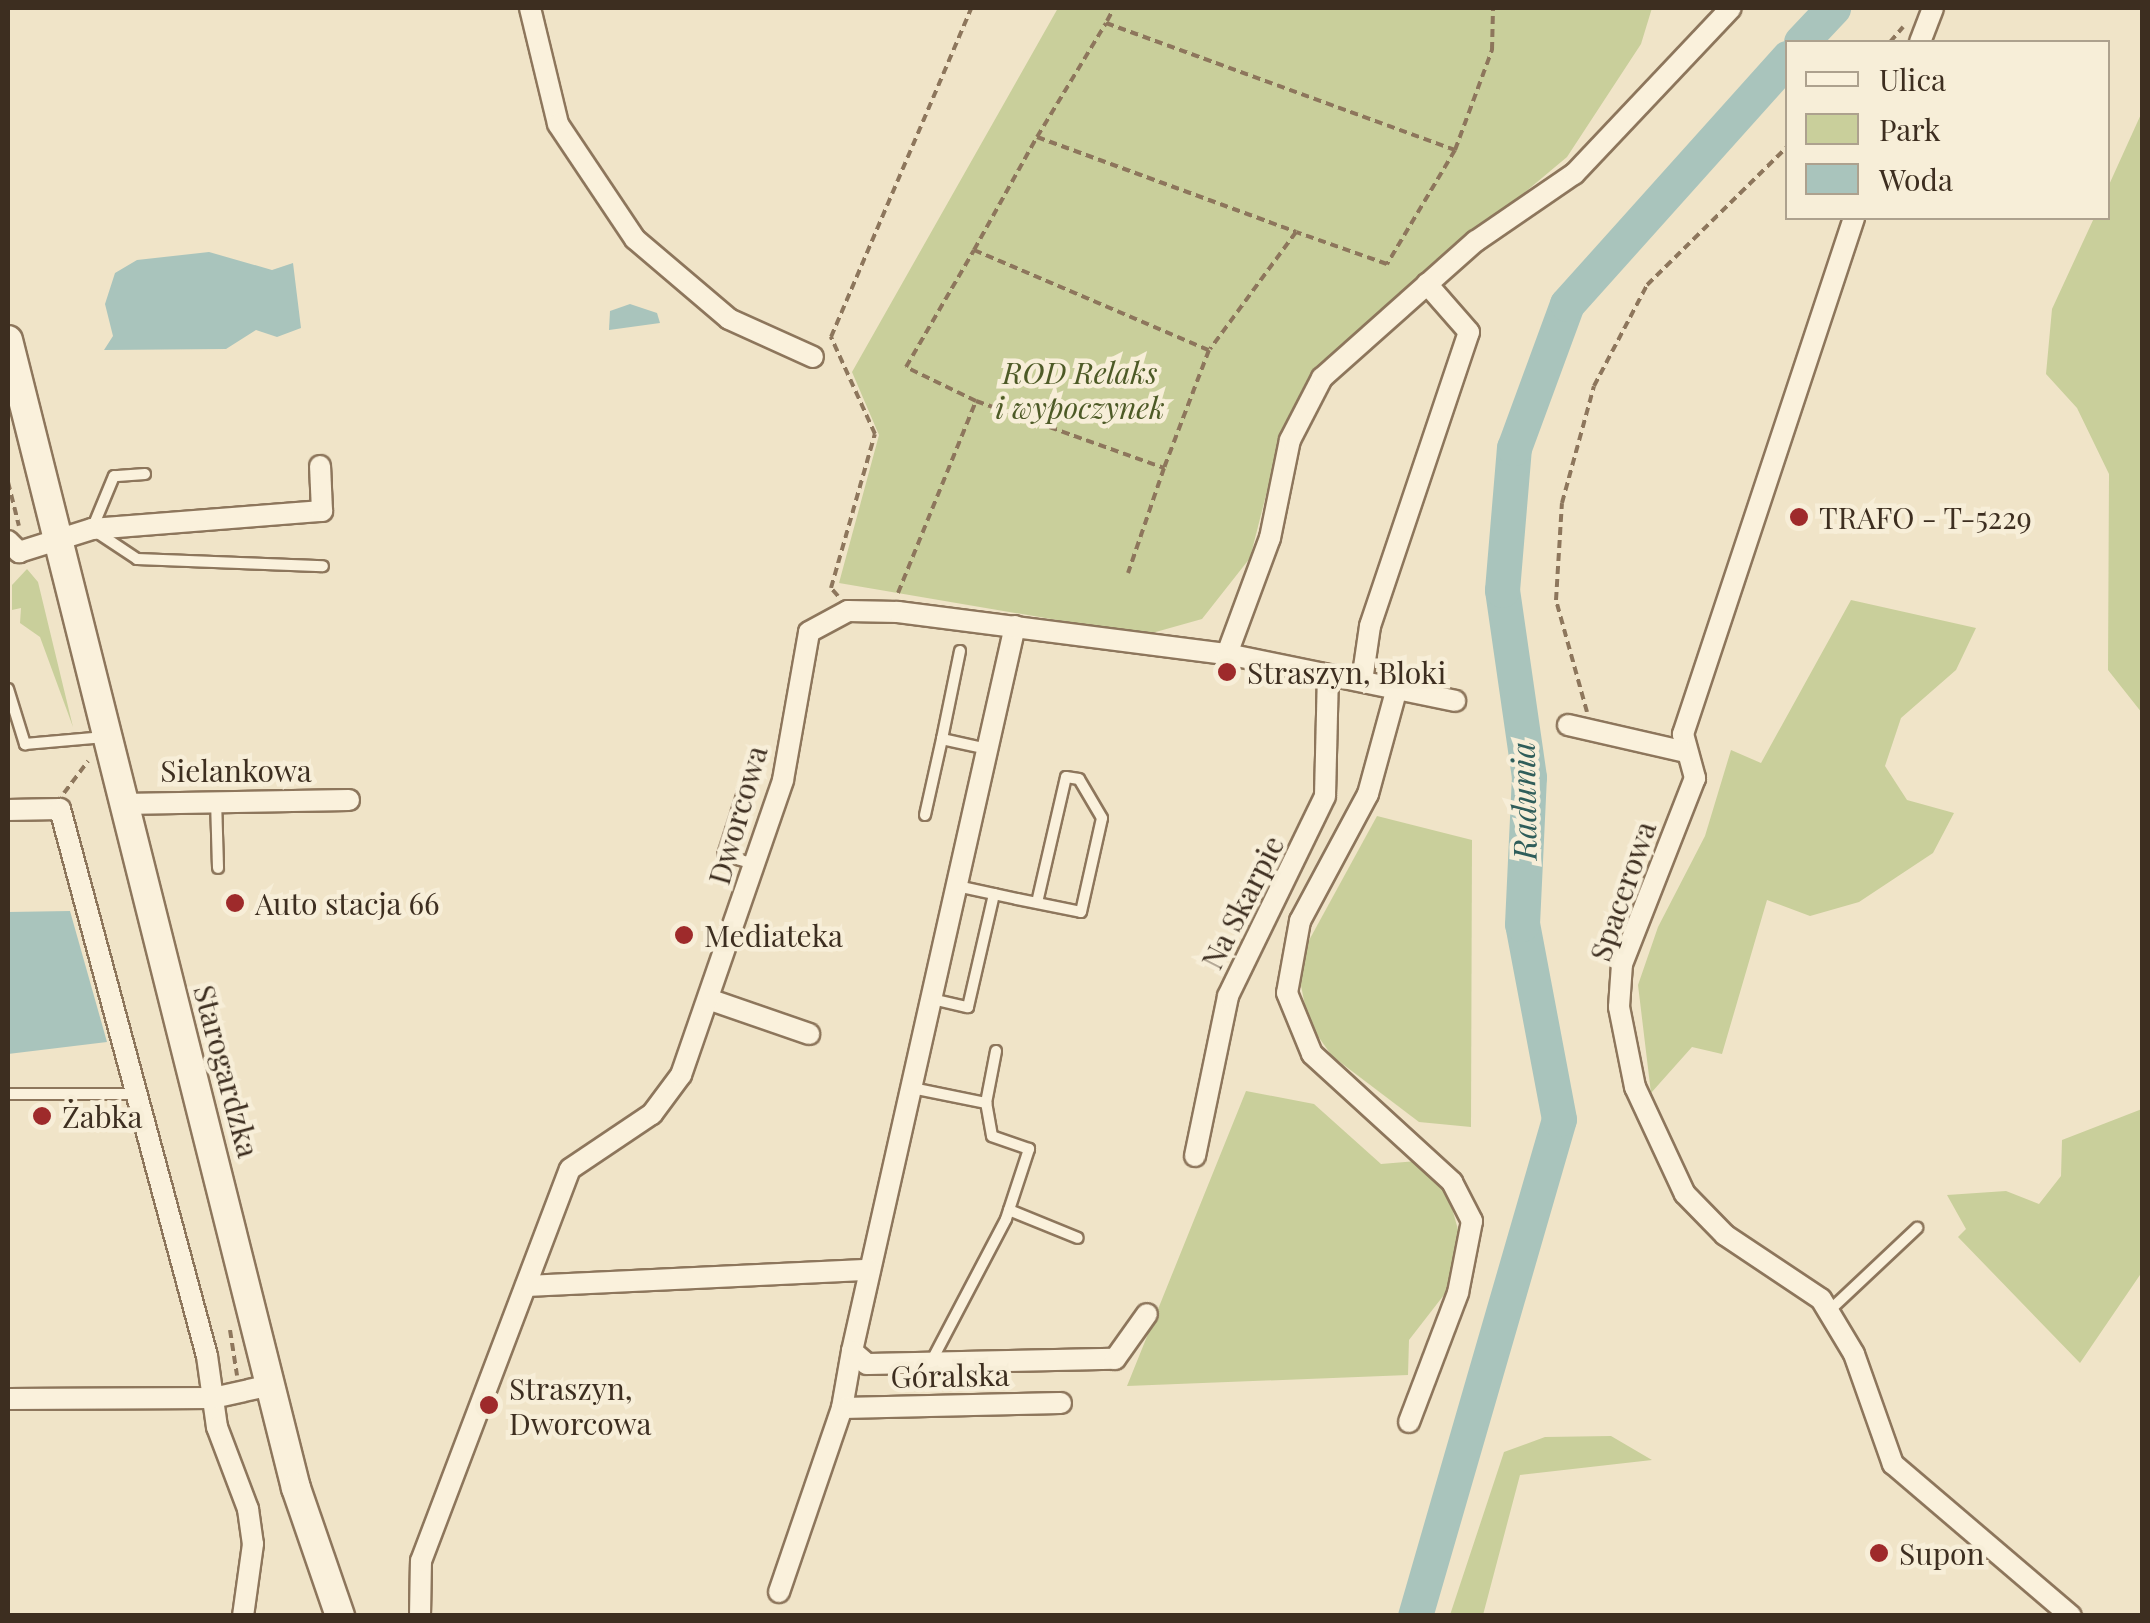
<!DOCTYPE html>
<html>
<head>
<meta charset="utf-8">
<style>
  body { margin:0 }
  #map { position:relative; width:2150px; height:1623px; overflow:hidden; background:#f0e4c8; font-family:"Playfair Display",serif }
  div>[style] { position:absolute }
  .green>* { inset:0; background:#c9cf9b }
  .water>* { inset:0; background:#a9c4bc }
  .river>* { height:35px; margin:-17.5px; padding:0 17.5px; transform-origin:17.5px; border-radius:17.5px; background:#a9c4bc }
  .path>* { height:4px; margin-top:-2px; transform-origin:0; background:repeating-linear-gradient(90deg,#8d765c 0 8px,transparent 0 13px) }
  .roads { filter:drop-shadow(2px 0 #8d765c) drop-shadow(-2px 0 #8d765c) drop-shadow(0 2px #8d765c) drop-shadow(0 -2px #8d765c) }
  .lane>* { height:10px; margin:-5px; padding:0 5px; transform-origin:5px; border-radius:5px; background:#faf1dc }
  .street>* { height:20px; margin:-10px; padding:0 10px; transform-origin:10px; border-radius:10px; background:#faf1dc }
  .secondary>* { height:28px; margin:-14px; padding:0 14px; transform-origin:14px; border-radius:14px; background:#faf1dc }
  .dots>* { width:28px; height:28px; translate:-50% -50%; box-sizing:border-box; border:5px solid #f7eed8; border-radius:50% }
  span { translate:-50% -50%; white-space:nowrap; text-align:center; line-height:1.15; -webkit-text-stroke:9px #f7eed8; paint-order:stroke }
  .park-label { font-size:30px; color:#4d5a26; font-style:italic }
  .poi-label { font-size:30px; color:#3d2e20 }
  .left { translate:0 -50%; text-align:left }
  .street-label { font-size:30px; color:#3d2e20 }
  .water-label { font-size:32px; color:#2f5d5a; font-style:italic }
  .frame { position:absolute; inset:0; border:10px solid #3d2e20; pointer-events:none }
  .legend { position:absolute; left:1785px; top:40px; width:325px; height:180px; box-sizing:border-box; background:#f7eed8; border:2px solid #ada18e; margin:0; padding:12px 18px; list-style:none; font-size:30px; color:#3d2e20 }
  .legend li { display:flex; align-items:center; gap:20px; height:50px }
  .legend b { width:50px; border:2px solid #ada18e }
</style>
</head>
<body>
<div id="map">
  <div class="green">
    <i style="clip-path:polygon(1058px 8px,1652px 8px,1641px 44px,1567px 157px,1313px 370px,1281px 436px,1250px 558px,1202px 619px,1145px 635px,839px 583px,879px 435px,852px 372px)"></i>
    <i style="clip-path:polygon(2142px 112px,2142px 713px,2108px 670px,2109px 474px,2077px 408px,2046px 374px,2052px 309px,2094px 218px,2108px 218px,2108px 187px)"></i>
    <i style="clip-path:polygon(27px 569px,38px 582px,73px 727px,40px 637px,20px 623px,21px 608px,12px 610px,12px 585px)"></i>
    <i style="clip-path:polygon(1851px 600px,1976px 628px,1956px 670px,1901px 718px,1885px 766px,1907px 800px,1954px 813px,1933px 853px,1859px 902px,1810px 916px,1767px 900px,1722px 1054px,1692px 1047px,1651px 1093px,1638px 985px,1658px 927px,1705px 836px,1731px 750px,1761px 763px)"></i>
    <i style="clip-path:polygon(1377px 816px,1472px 840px,1471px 1127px,1419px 1122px,1332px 1056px,1308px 1022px,1300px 980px,1307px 944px)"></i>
    <i style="clip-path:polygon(1246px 1091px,1314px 1104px,1381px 1164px,1417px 1161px,1448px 1194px,1459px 1233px,1454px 1282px,1409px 1340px,1408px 1375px,1127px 1386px)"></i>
    <i style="clip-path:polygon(2142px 1109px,2142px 1272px,2080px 1363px,1958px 1237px,1966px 1229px,1947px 1195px,2006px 1191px,2039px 1204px,2061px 1176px,2062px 1140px)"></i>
    <i style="clip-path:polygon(1611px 1436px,1652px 1460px,1520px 1475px,1483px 1615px,1450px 1615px,1504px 1452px,1545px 1437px)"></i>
  </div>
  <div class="water">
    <i style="clip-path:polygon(209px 252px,272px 270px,293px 263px,301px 328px,277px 337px,256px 330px,226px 349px,104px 350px,113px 336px,105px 304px,115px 273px,137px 260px)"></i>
    <i style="clip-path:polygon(630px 304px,657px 313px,660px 323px,609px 330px,610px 311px)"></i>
    <i style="clip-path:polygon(70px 911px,107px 1042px,8px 1054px,8px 912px)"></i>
  </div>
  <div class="river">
    <i style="left:1801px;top:42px;width:47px;rotate:-46.7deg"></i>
    <i style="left:1415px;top:1616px;width:517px;rotate:-73.84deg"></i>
    <i style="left:1559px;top:1119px;width:198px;rotate:-100.7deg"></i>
    <i style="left:1522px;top:924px;width:147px;rotate:-87.3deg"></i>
    <i style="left:1529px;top:777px;width:189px;rotate:-98.2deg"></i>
    <i style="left:1502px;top:590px;width:143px;rotate:-85.2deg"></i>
    <i style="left:1514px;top:448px;width:153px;rotate:-69.8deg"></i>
    <i style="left:1567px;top:304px;width:331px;rotate:-48.1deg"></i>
  </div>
  <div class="path">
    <i style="left:1107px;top:21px;width:15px;rotate:-62deg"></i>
    <i style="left:1890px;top:42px;width:20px;rotate:-49deg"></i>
    <i style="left:1037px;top:137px;width:133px;rotate:-58.8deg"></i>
    <i style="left:1106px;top:23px;width:371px;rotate:20deg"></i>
    <i style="left:1455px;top:150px;width:133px;rotate:120.8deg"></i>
    <i style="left:1387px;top:264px;width:96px;rotate:-160.6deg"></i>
    <i style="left:1455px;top:150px;width:107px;rotate:-69.7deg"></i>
    <i style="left:1492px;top:50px;width:42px;rotate:-88.6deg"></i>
    <i style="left:974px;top:250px;width:129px;rotate:-60.9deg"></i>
    <i style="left:1037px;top:137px;width:276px;rotate:20.1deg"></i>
    <i style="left:1296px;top:232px;width:145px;rotate:126.3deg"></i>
    <i style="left:976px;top:401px;width:78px;rotate:-154.1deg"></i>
    <i style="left:906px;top:367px;width:135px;rotate:-59.8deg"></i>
    <i style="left:974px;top:250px;width:255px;rotate:23.1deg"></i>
    <i style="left:1209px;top:350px;width:126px;rotate:110.9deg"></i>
    <i style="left:8px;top:482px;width:45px;rotate:76deg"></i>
    <i style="left:898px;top:593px;width:207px;rotate:-67.9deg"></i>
    <i style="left:976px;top:401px;width:200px;rotate:19.6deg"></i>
    <i style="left:1164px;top:468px;width:111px;rotate:108.9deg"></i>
    <i style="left:838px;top:596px;width:11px;rotate:-131deg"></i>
    <i style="left:831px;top:588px;width:160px;rotate:-74.1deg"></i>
    <i style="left:875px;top:434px;width:107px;rotate:-114.4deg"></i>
    <i style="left:831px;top:337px;width:358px;rotate:-66.9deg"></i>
    <i style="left:1587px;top:712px;width:116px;rotate:-105.5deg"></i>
    <i style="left:1556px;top:600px;width:97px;rotate:-86.5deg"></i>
    <i style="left:1562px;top:503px;width:121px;rotate:-74.7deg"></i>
    <i style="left:1594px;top:386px;width:114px;rotate:-62.3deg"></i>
    <i style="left:1647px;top:285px;width:198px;rotate:-44.6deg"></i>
    <i style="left:64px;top:793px;width:40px;rotate:-53deg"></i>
    <i style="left:230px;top:1330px;width:46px;rotate:81.2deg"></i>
  </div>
  <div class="roads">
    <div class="lane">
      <i style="left:145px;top:474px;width:31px;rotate:176deg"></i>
      <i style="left:114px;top:476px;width:57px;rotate:112.5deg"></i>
      <i style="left:92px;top:529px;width:54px;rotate:33.7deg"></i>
      <i style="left:137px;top:559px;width:186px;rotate:2.2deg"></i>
      <i style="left:960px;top:651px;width:90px;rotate:101.6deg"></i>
      <i style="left:942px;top:739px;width:46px;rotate:12.5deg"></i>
      <i style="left:8px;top:689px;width:58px;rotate:72.8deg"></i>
      <i style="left:25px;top:744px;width:80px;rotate:-5deg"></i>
      <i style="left:754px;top:758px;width:102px;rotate:107.7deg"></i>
      <i style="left:723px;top:855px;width:32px;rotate:16deg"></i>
      <i style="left:216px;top:800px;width:68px;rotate:88.3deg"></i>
      <i style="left:925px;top:815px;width:78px;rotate:-77.4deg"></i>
      <i style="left:957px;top:886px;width:61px;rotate:12.2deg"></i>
      <i style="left:1017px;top:899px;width:65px;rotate:11.5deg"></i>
      <i style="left:1081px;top:912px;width:96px;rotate:-77.4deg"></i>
      <i style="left:1102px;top:818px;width:45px;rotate:-120.5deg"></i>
      <i style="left:1079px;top:779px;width:13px;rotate:-171deg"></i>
      <i style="left:1066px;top:777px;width:129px;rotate:103deg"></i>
      <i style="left:932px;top:999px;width:37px;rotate:13deg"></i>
      <i style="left:968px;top:1007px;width:116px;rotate:-77deg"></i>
      <i style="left:912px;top:1088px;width:76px;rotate:11.5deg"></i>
      <i style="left:986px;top:1103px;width:53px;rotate:-79.1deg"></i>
      <i style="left:8px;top:1094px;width:128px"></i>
      <i style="left:1009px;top:1210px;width:74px;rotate:22.1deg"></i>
      <i style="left:1830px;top:1310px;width:120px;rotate:-43.3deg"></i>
      <i style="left:931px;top:1362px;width:161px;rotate:-62.3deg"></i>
      <i style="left:1006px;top:1219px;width:74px;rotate:-71.8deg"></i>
      <i style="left:1029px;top:1149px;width:39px;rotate:-161deg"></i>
      <i style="left:992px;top:1136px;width:34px;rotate:-100deg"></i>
    </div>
    <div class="street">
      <i style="left:530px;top:8px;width:119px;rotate:76.4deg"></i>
      <i style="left:558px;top:124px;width:138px;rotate:56.2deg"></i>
      <i style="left:635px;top:239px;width:123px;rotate:40.4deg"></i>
      <i style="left:729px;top:319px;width:92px;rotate:24.3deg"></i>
      <i style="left:1920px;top:42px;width:36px;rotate:-69deg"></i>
      <i style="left:1854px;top:218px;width:544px;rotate:108.33deg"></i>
      <i style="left:1683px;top:734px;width:46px;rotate:74.7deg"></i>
      <i style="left:1695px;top:778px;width:200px;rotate:111.4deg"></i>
      <i style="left:1622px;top:964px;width:43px;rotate:94deg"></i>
      <i style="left:1619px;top:1007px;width:82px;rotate:78.7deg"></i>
      <i style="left:1635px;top:1087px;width:118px;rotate:65deg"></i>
      <i style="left:1685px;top:1194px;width:57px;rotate:45.7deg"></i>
      <i style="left:1725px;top:1235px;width:115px;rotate:33.7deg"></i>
      <i style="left:1821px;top:1299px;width:64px;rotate:59deg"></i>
      <i style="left:1854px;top:1354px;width:117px;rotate:70.5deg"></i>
      <i style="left:1893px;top:1464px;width:234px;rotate:40.5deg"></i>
      <i style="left:8px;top:541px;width:16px;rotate:45deg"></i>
      <i style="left:19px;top:552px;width:77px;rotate:-17.5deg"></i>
      <i style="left:92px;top:529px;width:231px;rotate:-4.5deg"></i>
      <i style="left:322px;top:511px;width:45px;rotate:-92.5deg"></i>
      <i style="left:1015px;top:626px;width:743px;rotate:102.67deg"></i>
      <i style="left:852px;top:1351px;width:20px;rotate:41deg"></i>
      <i style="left:867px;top:1364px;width:248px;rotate:-1.2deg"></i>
      <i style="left:1115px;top:1359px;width:55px;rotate:-54.6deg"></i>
      <i style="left:1227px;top:654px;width:124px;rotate:-69.7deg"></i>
      <i style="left:1270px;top:538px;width:100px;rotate:-78.5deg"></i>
      <i style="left:1290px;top:440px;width:70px;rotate:-62.7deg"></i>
      <i style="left:1322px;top:378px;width:206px;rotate:-41.7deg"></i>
      <i style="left:1476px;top:241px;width:119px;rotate:-34.4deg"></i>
      <i style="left:1574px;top:174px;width:228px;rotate:-46.6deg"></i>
      <i style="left:1362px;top:681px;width:56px;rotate:-81.7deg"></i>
      <i style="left:1370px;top:626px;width:310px;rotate:-71.4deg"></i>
      <i style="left:1469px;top:332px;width:64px;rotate:-131.2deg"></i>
      <i style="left:1397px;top:688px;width:110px;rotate:105.3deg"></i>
      <i style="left:1368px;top:794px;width:144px;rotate:118.2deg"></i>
      <i style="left:1300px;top:921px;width:73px;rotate:100.2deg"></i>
      <i style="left:1287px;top:993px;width:66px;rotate:67.7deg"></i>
      <i style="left:1312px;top:1054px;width:190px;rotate:42.4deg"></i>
      <i style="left:1452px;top:1182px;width:44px;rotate:62.9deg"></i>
      <i style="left:1472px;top:1221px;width:73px;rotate:101deg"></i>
      <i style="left:1458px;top:1293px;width:138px;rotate:110.8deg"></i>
      <i style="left:1568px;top:725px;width:121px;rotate:12.9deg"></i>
      <i style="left:123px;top:804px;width:226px;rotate:-1deg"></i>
      <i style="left:8px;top:810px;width:52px;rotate:-1.1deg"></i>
      <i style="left:60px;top:809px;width:566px;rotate:74.96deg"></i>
      <i style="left:207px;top:1356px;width:72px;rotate:82deg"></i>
      <i style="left:217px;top:1427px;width:88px;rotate:69.3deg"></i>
      <i style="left:248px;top:1509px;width:35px;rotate:82deg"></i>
      <i style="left:253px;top:1544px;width:73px;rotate:97.9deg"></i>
      <i style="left:711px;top:1000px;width:104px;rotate:19.1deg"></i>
      <i style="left:1195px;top:1156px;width:163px;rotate:-78.3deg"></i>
      <i style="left:1228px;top:996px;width:222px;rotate:-64.1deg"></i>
      <i style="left:1325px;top:796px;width:121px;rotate:-88.6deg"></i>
      <i style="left:526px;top:1286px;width:344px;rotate:-2.7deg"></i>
      <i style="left:852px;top:1351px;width:58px;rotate:100deg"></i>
      <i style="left:842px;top:1408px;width:219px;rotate:-1.3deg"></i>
      <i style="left:8px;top:1399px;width:205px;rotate:-0.3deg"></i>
      <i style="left:213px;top:1398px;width:59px;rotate:-12.6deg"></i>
      <i style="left:779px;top:1592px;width:194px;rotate:-71.1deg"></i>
      <i style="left:420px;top:1616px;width:55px;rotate:-89deg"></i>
      <i style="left:421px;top:1561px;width:419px;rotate:-69.2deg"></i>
      <i style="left:570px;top:1169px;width:99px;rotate:-33.9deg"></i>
      <i style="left:652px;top:1114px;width:49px;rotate:-53.4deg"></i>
      <i style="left:681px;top:1075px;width:312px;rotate:-70.9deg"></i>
      <i style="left:783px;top:780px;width:150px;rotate:-80deg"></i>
      <i style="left:809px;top:632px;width:44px;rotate:-28.3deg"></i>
      <i style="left:848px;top:611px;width:50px;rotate:1.1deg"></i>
      <i style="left:898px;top:612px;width:332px;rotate:7.3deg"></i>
      <i style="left:1227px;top:654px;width:233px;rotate:11.6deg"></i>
    </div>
    <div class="secondary">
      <i style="left:8px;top:340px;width:1184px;rotate:75.92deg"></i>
      <i style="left:296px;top:1488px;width:135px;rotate:71deg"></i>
    </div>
  </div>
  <div class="dots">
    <i style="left:1799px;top:517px;background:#9e2a2b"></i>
    <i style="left:1227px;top:672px;background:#9e2a2b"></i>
    <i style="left:235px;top:903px;background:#9e2a2b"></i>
    <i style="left:684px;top:935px;background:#9e2a2b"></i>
    <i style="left:42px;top:1116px;background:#9e2a2b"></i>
    <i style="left:489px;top:1405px;background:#9e2a2b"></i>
    <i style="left:1879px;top:1553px;background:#9e2a2b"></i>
  </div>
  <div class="park-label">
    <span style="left:1080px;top:389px">ROD Relaks<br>i wypoczynek</span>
  </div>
  <div class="poi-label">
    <span class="left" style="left:1819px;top:517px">TRAFO - T-5229</span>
    <span class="left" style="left:1247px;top:672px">Straszyn, Bloki</span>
    <span class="left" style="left:255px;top:903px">Auto stacja 66</span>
    <span class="left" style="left:704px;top:935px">Mediateka</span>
    <span class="left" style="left:62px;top:1116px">Żabka</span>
    <span class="left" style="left:509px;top:1405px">Straszyn,<br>Dworcowa</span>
    <span class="left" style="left:1899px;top:1553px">Supon</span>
  </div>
  <div class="street-label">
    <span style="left:236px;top:770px">Sielankowa</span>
    <span style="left:737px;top:815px;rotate:-74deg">Dworcowa</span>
    <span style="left:1622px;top:891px;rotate:-71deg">Spacerowa</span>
    <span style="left:1242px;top:902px;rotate:-63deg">Na Skarpie</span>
    <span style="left:227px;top:1071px;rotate:75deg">Starogardzka</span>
    <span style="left:950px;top:1375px;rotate:-1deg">Góralska</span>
  </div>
  <div class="water-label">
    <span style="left:1523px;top:801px;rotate:-91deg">Radunia</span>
  </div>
  <div class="frame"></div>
  <ul class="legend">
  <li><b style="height:12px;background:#faf1dc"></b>Ulica</li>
  <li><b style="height:28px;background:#c9cf9b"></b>Park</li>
  <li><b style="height:28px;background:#a9c4bc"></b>Woda</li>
  </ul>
</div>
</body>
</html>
